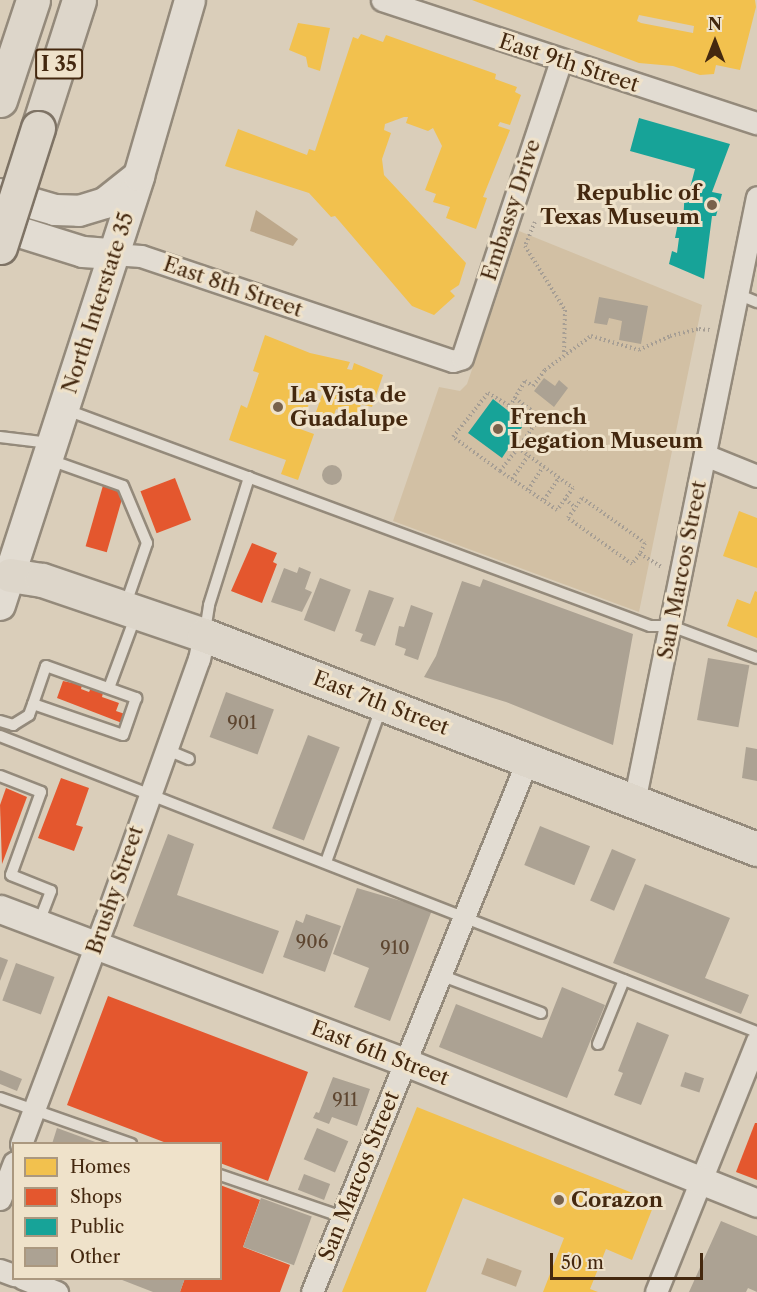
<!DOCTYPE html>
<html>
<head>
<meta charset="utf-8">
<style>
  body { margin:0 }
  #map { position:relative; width:757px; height:1292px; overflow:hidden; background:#daceba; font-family:"Libre Caslon Text",serif }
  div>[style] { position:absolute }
  .green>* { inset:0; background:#d2c0a4 }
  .water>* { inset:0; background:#bda88b; transform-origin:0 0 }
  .homes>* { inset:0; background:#f2c14e }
  .shops>* { inset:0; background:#e4572e; transform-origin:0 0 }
  .public>* { inset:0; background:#17a398 }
  .building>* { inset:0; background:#aca293; transform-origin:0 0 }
  .round { border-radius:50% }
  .path>* { height:4px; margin-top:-2px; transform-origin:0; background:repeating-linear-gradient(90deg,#a69e94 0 1.5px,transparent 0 4.5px) }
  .roads { filter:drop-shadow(2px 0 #948a7b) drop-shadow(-2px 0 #948a7b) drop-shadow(0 2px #948a7b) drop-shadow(0 -2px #948a7b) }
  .service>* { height:10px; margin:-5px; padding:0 5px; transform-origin:5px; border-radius:5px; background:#e2dcd2 }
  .minor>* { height:21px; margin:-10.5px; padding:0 10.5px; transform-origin:10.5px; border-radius:10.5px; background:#e2dcd2 }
  .tertiary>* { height:27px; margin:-13.5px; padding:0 13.5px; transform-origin:13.5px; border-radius:13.5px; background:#e2dcd2 }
  .secondary>* { height:30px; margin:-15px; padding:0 15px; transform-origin:15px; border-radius:15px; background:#e2dcd2 }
  .primary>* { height:33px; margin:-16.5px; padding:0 16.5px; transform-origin:16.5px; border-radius:16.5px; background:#ddd6ca }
  .motorway>* { height:33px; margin:-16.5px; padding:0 16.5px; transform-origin:16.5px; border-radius:16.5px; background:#ddd6ca }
  .bridges { filter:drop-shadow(2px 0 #7e7365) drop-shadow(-2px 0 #7e7365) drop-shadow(0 2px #7e7365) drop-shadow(0 -2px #7e7365) }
  .motorway-bridge>* { height:33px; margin:-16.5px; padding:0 16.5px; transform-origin:16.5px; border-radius:16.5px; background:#ddd6ca }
  .dots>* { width:16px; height:16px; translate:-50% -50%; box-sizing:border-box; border:3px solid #efe2ca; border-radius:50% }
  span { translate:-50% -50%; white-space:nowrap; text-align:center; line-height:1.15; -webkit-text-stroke:6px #efe2ca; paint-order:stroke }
  .number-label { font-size:18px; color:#5e4630 }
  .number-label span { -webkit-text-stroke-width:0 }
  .shield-label span { padding:2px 4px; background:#efe2ca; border:2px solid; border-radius:4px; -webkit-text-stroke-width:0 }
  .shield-label { font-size:20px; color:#44280f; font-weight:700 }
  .street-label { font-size:21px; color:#44280f }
  .poi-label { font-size:21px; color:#44280f; font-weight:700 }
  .right { translate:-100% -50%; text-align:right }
  .left { translate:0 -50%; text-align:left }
  .legend { position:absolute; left:12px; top:1142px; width:210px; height:138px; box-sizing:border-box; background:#efe2ca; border:2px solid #ab987f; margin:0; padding:8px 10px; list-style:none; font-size:18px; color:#44280f }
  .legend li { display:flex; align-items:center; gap:12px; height:30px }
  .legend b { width:30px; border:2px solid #ab987f }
  .north { position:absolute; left:685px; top:12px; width:60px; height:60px; -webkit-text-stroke:4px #efe2ca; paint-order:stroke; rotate:0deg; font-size:16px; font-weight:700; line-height:24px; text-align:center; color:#44280f }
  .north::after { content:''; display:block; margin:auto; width:21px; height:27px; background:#44280f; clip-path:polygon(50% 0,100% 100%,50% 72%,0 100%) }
  .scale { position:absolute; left:550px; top:1253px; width:153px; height:27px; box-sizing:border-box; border:3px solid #44280f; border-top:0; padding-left:8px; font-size:18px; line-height:21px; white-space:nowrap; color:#44280f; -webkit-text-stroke:4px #efe2ca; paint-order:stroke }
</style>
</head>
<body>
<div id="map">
  <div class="green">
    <i style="clip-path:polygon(519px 231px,702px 305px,639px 612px,393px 521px,439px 387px,460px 391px,467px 384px)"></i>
  </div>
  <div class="water">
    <i style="clip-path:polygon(256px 210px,298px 239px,293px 246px,250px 231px)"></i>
    <i style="left:487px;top:1258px;width:37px;height:17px;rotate:20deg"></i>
  </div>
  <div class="homes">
    <i style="clip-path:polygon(evenodd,472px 0,755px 0,756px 7px,740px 70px,716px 65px,714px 74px,700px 75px,673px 66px,639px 63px,472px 0,639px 15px,694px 26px,693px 33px,641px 23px,637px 21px,639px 15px)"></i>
    <i style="clip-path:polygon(298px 23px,330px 28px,320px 71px,308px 67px,306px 57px,289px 50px)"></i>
    <i style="clip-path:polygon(361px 34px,383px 42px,386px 35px,496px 74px,495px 79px,517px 87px,515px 92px,521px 95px,510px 125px,500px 122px,498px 126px,510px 130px,483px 197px,487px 198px,476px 229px,446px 218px,450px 207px,433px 202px,436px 194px,425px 190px,442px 146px,433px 128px,428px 131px,406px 123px,408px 117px,404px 117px,385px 124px,384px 130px,391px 133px,382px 159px,384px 175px,466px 263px,459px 285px,450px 291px,455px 296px,434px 315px,412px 306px,335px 216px,331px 217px,309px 193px,225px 166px,238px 129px,307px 155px,309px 149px,315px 151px,353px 37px,358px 39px)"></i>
    <i style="clip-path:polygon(265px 335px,310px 353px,350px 362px,347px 369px,352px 370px,354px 363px,383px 375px,372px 407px,361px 404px,357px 416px,336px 409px,333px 418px,316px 412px,323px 392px,314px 389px,300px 429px,314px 434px,298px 480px,281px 474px,286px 460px,229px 440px,241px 405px,247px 408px,259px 373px,253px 371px)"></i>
    <i style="clip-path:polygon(739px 511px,757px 518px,757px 568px,723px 556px)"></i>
    <i style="clip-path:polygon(755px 591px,757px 592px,757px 638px,727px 626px,737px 599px,750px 604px)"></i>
    <i style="clip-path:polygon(417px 1107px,655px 1202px,632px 1260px,606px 1249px,590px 1289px,598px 1292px,543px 1292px,564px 1238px,463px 1198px,426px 1292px,342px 1292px)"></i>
  </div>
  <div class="shops">
    <i style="left:106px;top:475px;width:22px;height:74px;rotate:16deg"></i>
    <i style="left:175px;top:478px;width:45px;height:37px;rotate:69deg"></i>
    <i style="clip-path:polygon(252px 543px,277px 553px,273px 562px,277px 564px,262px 603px,231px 591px)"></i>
    <i style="clip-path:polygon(63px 681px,82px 685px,81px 689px,89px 692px,91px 688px,103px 693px,102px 697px,119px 703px,116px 711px,125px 714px,122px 723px,57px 698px)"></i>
    <i style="clip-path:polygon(61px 778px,89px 788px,76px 825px,83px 827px,74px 851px,38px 838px)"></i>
    <i style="clip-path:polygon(6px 788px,27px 797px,2px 864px,0 805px)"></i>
    <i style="clip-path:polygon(108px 996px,308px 1072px,268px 1181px,220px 1163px,220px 1144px,169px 1144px,67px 1105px)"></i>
    <i style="clip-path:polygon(755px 1123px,757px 1123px,757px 1180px,736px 1172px)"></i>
    <i style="clip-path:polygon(220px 1185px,260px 1200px,243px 1247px,290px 1265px,280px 1292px,180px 1292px,185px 1278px,220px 1278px)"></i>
  </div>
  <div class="public">
    <i style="clip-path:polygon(639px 118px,730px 144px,712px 192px,722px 194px,716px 216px,712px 216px,704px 279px,669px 264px,672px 251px,677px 253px,679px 238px,675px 238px,678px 223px,683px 224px,685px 187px,690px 188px,695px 169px,630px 151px)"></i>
    <i style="clip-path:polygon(493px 399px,511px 413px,515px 408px,528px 418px,502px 458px,468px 433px)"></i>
  </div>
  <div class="building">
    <i style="clip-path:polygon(599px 297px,648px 306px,641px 344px,619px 340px,622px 321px,609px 318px,607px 325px,594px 323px)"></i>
    <i style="clip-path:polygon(544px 378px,555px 386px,559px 380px,568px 388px,554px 407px,534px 391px)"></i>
    <i class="round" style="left:322px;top:465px;width:20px;height:20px"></i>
    <i style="clip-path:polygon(299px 567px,311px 572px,305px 589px,312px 592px,302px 612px,271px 602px,284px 568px,297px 573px)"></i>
    <i style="left:320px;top:578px;width:33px;height:45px;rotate:21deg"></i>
    <i style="clip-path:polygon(483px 579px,633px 634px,613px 745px,506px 702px,424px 677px,436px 656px,462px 581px,480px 587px)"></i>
    <i style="clip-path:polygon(369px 590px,394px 598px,375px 646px,360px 641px,363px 634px,355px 631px)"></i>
    <i style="clip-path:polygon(411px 605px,433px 613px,418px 660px,404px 655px,406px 649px,395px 645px,399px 626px,404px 627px)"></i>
    <i style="left:708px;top:658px;width:42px;height:63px;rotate:10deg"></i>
    <i style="left:226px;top:692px;width:51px;height:48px;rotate:20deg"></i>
    <i style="left:308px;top:735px;width:34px;height:100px;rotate:21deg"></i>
    <i style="clip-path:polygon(746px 747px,757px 749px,757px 781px,742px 778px)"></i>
    <i style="left:540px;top:826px;width:54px;height:42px;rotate:22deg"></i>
    <i style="clip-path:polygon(168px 834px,194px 844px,177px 895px,279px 931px,263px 974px,133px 926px)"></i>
    <i style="left:612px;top:849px;width:26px;height:56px;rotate:23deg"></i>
    <i style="clip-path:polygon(645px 884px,730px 918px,705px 978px,749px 995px,741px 1014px,613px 963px)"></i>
    <i style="clip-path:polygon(357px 888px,432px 910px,390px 1021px,354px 1007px,369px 968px,333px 954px)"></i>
    <i style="clip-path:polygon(306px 914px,341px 926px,325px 972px,283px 957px,296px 920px,303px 923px)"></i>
    <i style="clip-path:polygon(0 957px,8px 960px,0 981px)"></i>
    <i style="left:16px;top:963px;width:41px;height:40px;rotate:20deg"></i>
    <i style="clip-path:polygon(562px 987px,605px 1005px,567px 1098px,439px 1047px,456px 1004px,542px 1038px)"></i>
    <i style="clip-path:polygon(637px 1022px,669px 1035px,641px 1105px,614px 1095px,623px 1073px,618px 1071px)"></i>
    <i style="clip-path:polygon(0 1070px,22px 1079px,17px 1091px,0 1084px)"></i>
    <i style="left:685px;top:1072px;width:20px;height:15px;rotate:18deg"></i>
    <i style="clip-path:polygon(333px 1077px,370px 1089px,357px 1126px,332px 1117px,329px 1124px,313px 1118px,316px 1112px,319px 1113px)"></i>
    <i style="clip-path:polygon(57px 1128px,98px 1143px,98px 1144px,52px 1144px)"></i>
    <i style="left:317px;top:1128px;width:34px;height:34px;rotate:23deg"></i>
    <i style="left:304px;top:1174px;width:28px;height:17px;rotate:21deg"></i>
    <i style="left:261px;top:1198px;width:54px;height:52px;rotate:20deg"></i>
    <i style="clip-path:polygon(721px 1221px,757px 1236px,757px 1292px,748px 1288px,746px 1292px,689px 1292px)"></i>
    <i style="clip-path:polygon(117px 1278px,185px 1278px,180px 1292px,153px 1292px)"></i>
  </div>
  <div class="path">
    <i style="left:535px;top:222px;width:26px;rotate:113deg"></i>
    <i style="left:525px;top:246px;width:75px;rotate:58deg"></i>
    <i style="left:565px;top:310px;width:45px;rotate:91.3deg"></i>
    <i style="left:515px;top:398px;width:31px;rotate:37deg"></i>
    <i style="left:540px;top:417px;width:38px;rotate:125deg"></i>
    <i style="left:518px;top:448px;width:68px;rotate:36deg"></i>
    <i style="left:573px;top:488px;width:27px;rotate:126deg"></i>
    <i style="left:557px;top:510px;width:69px;rotate:-145.6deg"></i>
    <i style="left:500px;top:471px;width:29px;rotate:-52deg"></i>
    <i style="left:500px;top:471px;width:58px;rotate:-144.1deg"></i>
    <i style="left:453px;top:437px;width:56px;rotate:-51.5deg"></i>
    <i style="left:488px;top:393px;width:26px;rotate:31deg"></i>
    <i style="left:510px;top:406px;width:29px;rotate:-59deg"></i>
    <i style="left:525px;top:381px;width:9px;rotate:32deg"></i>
    <i style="left:533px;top:386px;width:20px;rotate:-53deg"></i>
    <i style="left:545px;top:370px;width:57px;rotate:-36.5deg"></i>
    <i style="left:591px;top:336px;width:50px;rotate:16.3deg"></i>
    <i style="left:639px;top:350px;width:34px;rotate:-24deg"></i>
    <i style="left:670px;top:336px;width:30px;rotate:-14deg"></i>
    <i style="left:699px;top:329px;width:11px;rotate:5deg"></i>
    <i style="left:512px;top:479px;width:28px;rotate:-55deg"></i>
    <i style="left:528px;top:490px;width:27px;rotate:-57deg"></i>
    <i style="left:565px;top:499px;width:13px;rotate:39deg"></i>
    <i style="left:544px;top:500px;width:27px;rotate:-56deg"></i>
    <i style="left:640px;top:554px;width:13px;rotate:129deg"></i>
    <i style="left:632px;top:564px;width:79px;rotate:-144.3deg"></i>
    <i style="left:568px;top:518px;width:24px;rotate:-55deg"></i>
    <i style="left:582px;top:498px;width:77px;rotate:35.5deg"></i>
    <i style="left:645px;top:543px;width:12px;rotate:114deg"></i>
    <i style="left:640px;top:554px;width:26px;rotate:31deg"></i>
  </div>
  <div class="roads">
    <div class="service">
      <i style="left:737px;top:294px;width:22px;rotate:22deg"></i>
      <i style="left:64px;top:409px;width:625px;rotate:20.32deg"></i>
      <i style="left:650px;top:626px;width:21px"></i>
      <i style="left:671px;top:626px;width:92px;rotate:20.4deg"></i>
      <i style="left:0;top:437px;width:50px;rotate:6.8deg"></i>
      <i style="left:50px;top:460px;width:77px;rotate:19.6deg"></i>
      <i style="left:123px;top:486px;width:62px;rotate:67.2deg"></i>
      <i style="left:147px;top:543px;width:67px;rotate:109.2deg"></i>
      <i style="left:205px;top:631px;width:26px;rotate:-81deg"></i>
      <i style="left:209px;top:605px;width:134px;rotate:-72.6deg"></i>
      <i style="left:46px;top:666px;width:96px;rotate:19.6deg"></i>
      <i style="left:136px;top:698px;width:39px;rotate:109deg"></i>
      <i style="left:123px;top:735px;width:95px;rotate:-161deg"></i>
      <i style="left:33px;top:704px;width:40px;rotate:-71.1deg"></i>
      <i style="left:109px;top:688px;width:78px;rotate:-69.7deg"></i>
      <i style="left:0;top:721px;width:14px;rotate:17deg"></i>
      <i style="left:13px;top:725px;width:19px;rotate:-32deg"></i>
      <i style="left:29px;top:715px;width:12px;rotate:-70deg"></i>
      <i style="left:0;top:736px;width:813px;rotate:21.36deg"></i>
      <i style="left:165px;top:749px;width:26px;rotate:23deg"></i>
      <i style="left:0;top:776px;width:44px;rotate:21.3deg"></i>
      <i style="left:41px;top:792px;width:88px;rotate:109.9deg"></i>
      <i style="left:11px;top:875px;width:43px;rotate:21.8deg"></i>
      <i style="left:51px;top:891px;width:33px;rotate:111deg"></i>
      <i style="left:326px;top:862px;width:164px;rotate:-70.3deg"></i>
      <i style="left:440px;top:975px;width:108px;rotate:20.6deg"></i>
      <i style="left:598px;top:1044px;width:69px;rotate:-67.9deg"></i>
      <i style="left:0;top:1098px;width:139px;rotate:19.3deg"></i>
      <i style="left:220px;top:1175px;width:130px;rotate:18.9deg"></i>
    </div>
    <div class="minor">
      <i style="left:382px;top:0;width:395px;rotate:18.2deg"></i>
      <i style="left:113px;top:254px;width:28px;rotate:4deg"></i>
      <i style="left:141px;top:256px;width:329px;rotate:18.6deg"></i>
      <i style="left:453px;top:361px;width:9px;rotate:-18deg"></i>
      <i style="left:462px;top:358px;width:313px;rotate:-71.6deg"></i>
      <i style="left:705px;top:455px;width:56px;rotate:22deg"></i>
      <i style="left:634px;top:802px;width:617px;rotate:-78.51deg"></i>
      <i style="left:21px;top:1144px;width:238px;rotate:-69.4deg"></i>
      <i style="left:105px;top:921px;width:278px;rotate:-70.3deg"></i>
      <i style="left:199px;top:659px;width:25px;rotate:-78deg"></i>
      <i style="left:0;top:1199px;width:39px;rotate:-69deg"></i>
      <i style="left:0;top:1270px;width:15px;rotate:20deg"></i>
      <i style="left:22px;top:1278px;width:38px;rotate:22deg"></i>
      <i style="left:312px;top:1292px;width:575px;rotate:-67.94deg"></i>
      <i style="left:656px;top:1292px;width:271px;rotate:-68.1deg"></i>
    </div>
    <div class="tertiary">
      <i style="left:0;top:909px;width:433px;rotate:20.7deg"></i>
      <i style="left:405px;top:1062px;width:379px;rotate:21.8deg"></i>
    </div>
    <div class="secondary">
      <i style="left:0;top:194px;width:57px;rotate:16.2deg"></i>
      <i style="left:55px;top:210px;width:24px;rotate:2deg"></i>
      <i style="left:79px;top:211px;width:27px;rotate:-17deg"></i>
      <i style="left:105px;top:203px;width:43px;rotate:-38.5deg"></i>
      <i style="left:0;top:226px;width:87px;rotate:17.4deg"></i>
      <i style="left:83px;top:252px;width:30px;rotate:4deg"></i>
      <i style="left:0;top:605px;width:451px;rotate:-72deg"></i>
      <i style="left:139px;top:176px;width:183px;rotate:-73.8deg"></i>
    </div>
    <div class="primary">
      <i style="left:10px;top:575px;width:32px;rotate:9deg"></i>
      <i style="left:42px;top:580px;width:171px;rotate:18.8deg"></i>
      <i style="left:204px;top:635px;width:593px;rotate:21.16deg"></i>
    </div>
    <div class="motorway">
      <i style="left:0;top:100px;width:105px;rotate:-71.7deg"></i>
      <i style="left:38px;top:128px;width:134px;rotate:-72.2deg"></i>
    </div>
  </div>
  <div class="bridges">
    <div class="motorway-bridge">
      <i style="left:0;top:247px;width:125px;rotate:-72.3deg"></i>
    </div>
  </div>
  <div class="dots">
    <i style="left:712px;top:205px;background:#78624b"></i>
    <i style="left:278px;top:407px;background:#78624b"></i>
    <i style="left:498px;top:429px;background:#78624b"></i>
    <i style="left:559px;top:1200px;background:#78624b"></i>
  </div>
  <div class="number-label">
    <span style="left:242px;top:723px">901</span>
    <span style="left:312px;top:942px">906</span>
    <span style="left:395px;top:948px">910</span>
    <span style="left:345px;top:1100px">911</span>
  </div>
  <div class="shield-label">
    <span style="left:59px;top:64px">I 35</span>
  </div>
  <div class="street-label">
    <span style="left:569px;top:63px;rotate:18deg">East 9th Street</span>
    <span style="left:511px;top:210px;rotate:-72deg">Embassy Drive</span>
    <span style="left:233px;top:287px;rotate:19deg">East 8th Street</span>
    <span style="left:98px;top:303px;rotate:-72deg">North Interstate 35</span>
    <span style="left:682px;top:570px;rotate:-79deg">San Marcos Street</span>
    <span style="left:381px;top:703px;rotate:21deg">East 7th Street</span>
    <span style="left:115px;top:890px;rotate:-71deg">Brushy Street</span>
    <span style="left:380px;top:1053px;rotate:21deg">East 6th Street</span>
    <span style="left:359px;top:1176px;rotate:-68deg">San Marcos Street</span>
  </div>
  <div class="poi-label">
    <span class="right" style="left:700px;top:205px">Republic of<br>Texas Museum</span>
    <span class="left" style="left:290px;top:407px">La Vista de<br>Guadalupe</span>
    <span class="left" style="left:510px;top:429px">French<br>Legation Museum</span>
    <span class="left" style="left:571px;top:1200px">Corazon</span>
  </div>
  <ul class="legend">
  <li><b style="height:16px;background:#f2c14e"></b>Homes</li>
  <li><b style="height:16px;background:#e4572e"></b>Shops</li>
  <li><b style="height:16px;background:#17a398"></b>Public</li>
  <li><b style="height:16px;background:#aca293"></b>Other</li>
  </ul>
  <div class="north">N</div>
  <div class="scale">50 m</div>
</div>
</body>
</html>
